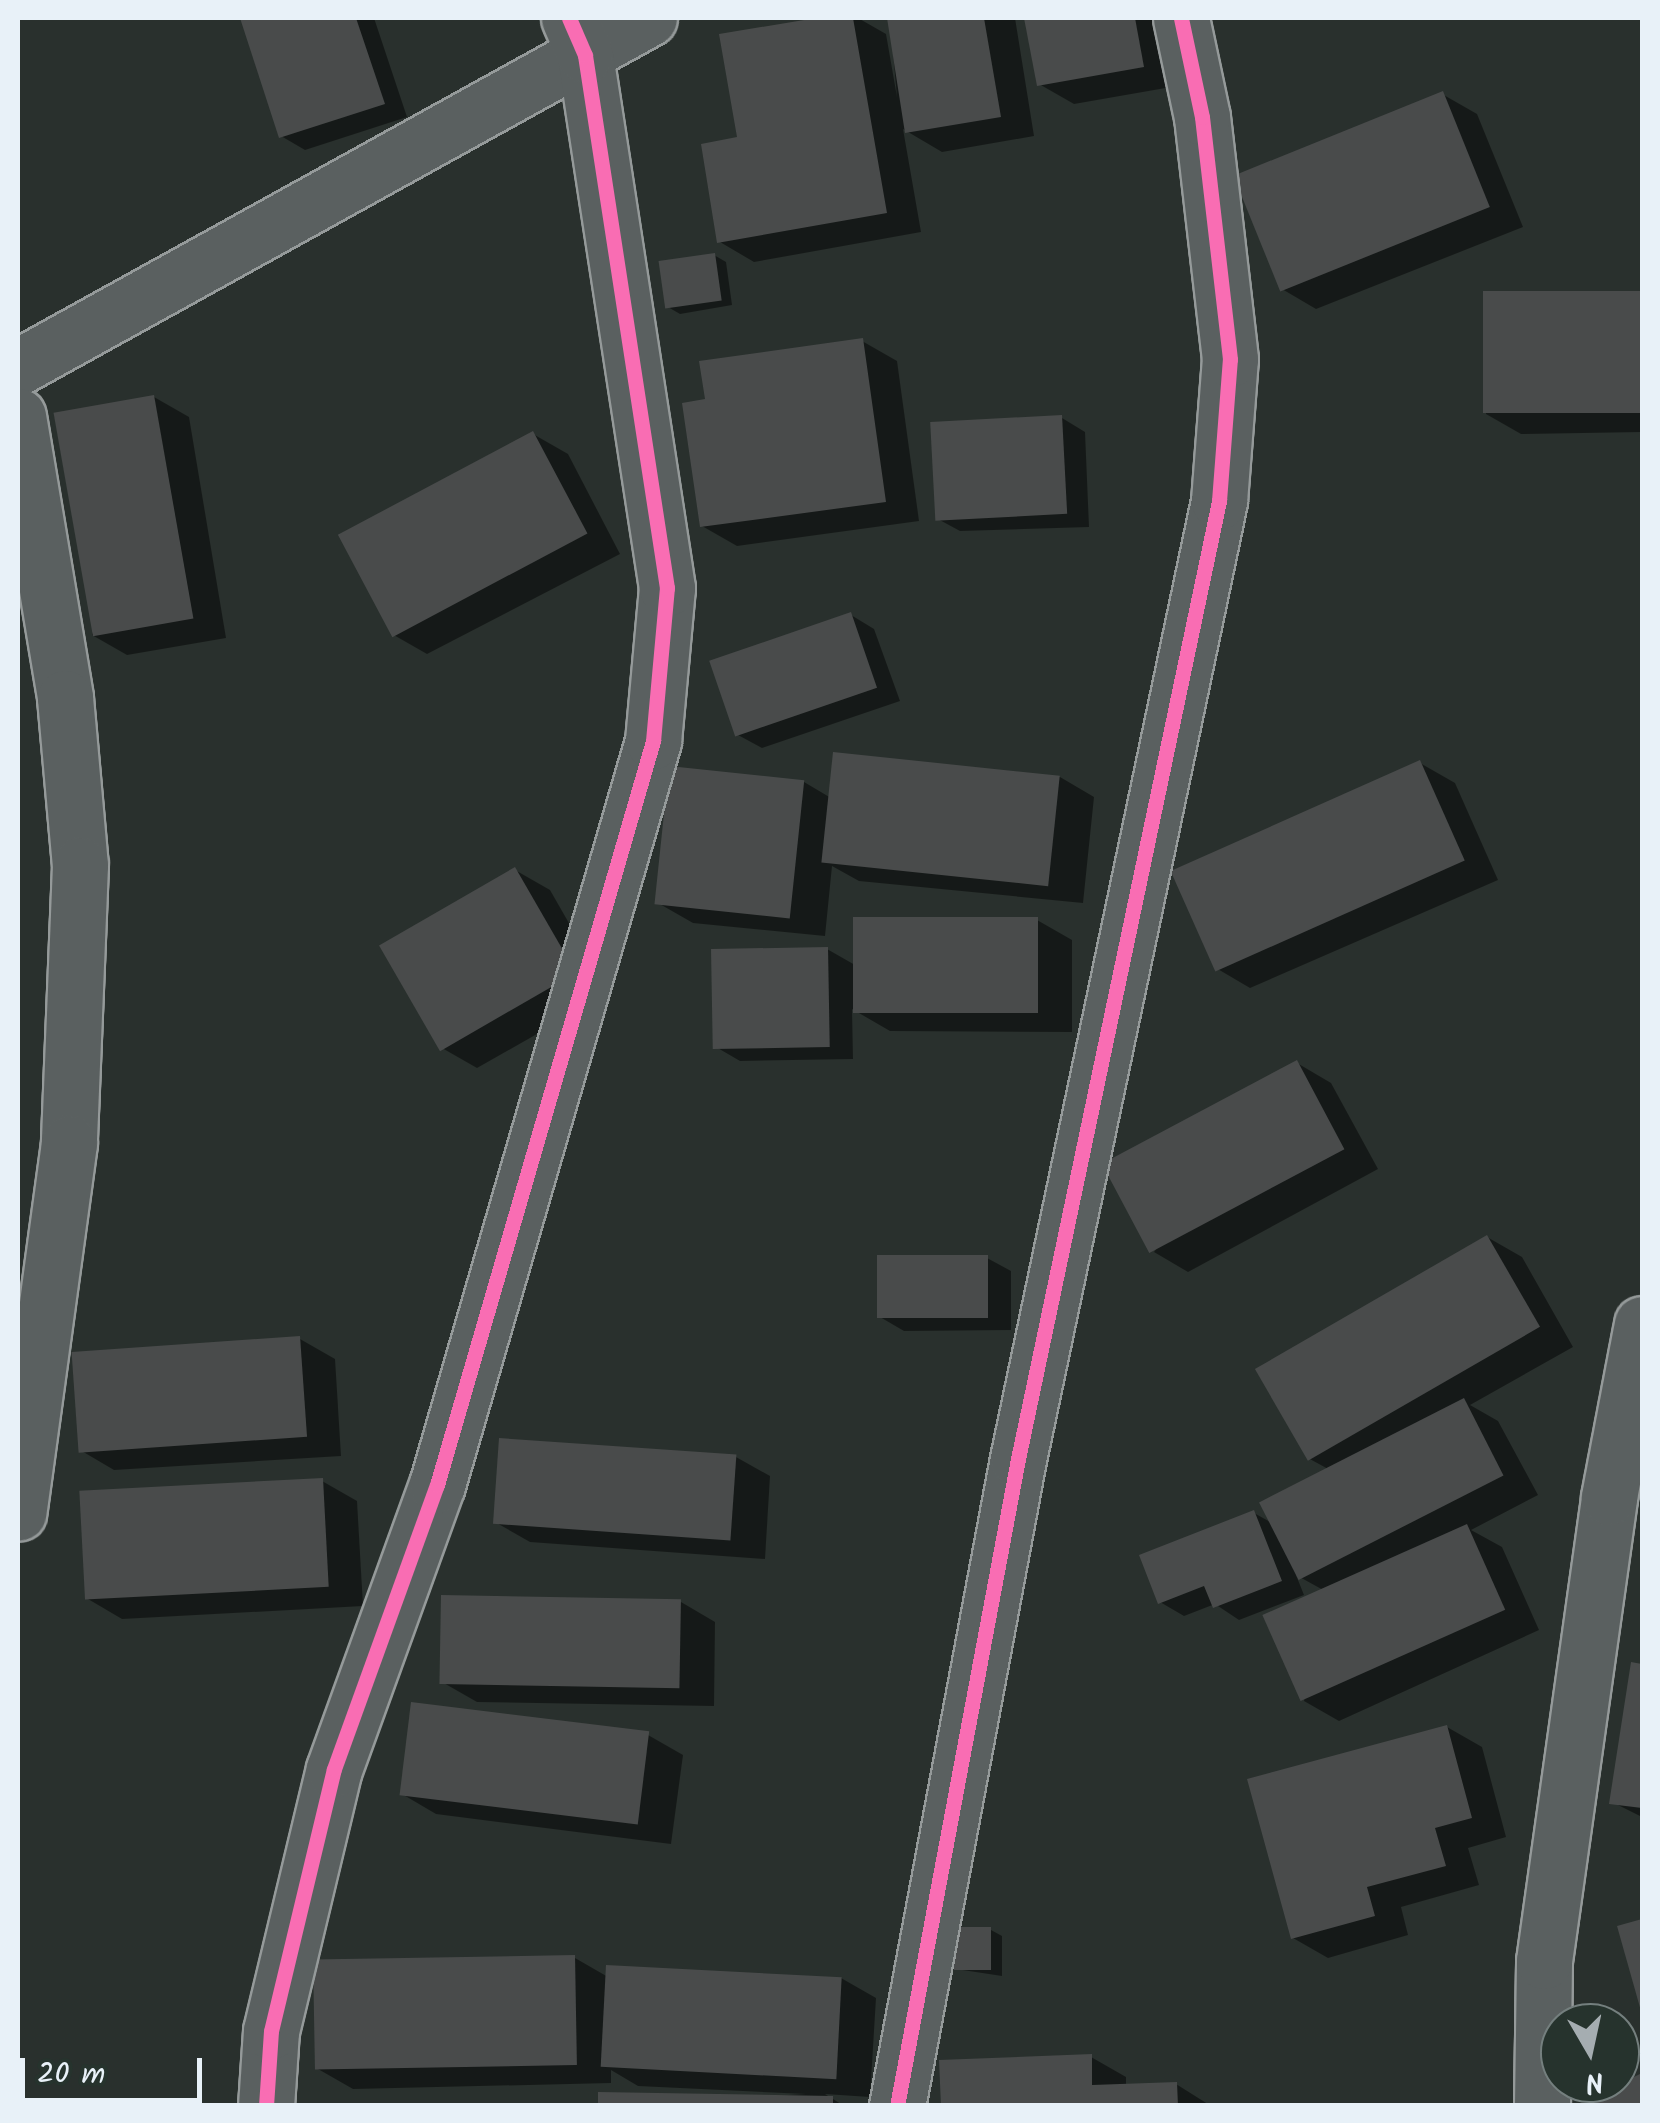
<!DOCTYPE html>
<html>
<head>
<meta charset="utf-8">
<style>
  body { margin:0 }
  #map { position:relative; width:1660px; height:2123px; overflow:hidden; background:#29302d; font-family:Kalam,sans-serif }
  div>[style] { position:absolute }
  .shadow>* { inset:0; background:#0007 }
  .building>* { inset:0; background:#494b4b; transform-origin:0 0 }
  .roads { filter:drop-shadow(2px 0 #959a9a) drop-shadow(-2px 0 #959a9a) drop-shadow(0 2px #959a9a) drop-shadow(0 -2px #959a9a) }
  .minor>* { height:55px; margin:-27.5px; padding:0 27.5px; transform-origin:27.5px; border-radius:27.5px; background:#5a6060 }
  .cycleway>* { height:15px; margin:-7.5px; padding:0 7.5px; transform-origin:7.5px; border-radius:7.5px; background:#f96db3 }
  span { translate:-50% -50%; white-space:nowrap; text-align:center; line-height:1.15; -webkit-text-stroke:10px #26332d; paint-order:stroke }
  .frame { position:absolute; inset:0; border:20px solid #e8f1f8; pointer-events:none }
  .north { position:absolute; left:1540px; top:2003px; width:100px; height:100px; box-sizing:border-box; background:#26332d; border:2px solid #747f7e; border-radius:50%; rotate:171deg; font-size:28px; font-weight:700; line-height:40px; text-align:center; color:#e8f1f8 }
  .north::after { content:''; display:block; margin:auto; width:35px; height:45px; background:#a5adb1; clip-path:polygon(50% 0,100% 100%,50% 72%,0 100%) }
  .scale { position:absolute; left:20px; top:2058px; width:182px; height:45px; box-sizing:border-box; border:5px solid #e8f1f8; border-top:0; padding-left:12px; font-size:30px; line-height:35px; white-space:nowrap; color:#e8f1f8; -webkit-text-stroke:8px #26332d; paint-order:stroke }
</style>
</head>
<body>
<div id="map">
  <div class="shadow">
    <i style="clip-path:polygon(243px 18px,374px 18px,407px 117px,305px 150px,281px 136px)"></i>
    <i style="clip-path:polygon(830px 18px,858px 18px,886px 34px,897px 97px,890px 18px,1015px 18px,1034px 136px,942px 152px,903px 129px,921px 232px,754px 262px,720px 242px,739px 139px,722px 36px)"></i>
    <i style="clip-path:polygon(1027px 18px,1165px 18px,1177px 86px,1074px 104px,1039px 84px)"></i>
    <i style="clip-path:polygon(1442px 94px,1477px 114px,1523px 227px,1316px 309px,1282px 289px)"></i>
    <i style="clip-path:polygon(714px 255px,726px 262px,732px 305px,680px 314px,668px 307px)"></i>
    <i style="clip-path:polygon(1642px 293px,1642px 432px,1521px 434px,1486px 414px,1485px 295px)"></i>
    <i style="clip-path:polygon(862px 341px,897px 361px,919px 521px,737px 546px,702px 526px,708px 401px)"></i>
    <i style="clip-path:polygon(154px 397px,189px 417px,226px 638px,127px 655px,92px 635px)"></i>
    <i style="clip-path:polygon(1062px 418px,1085px 432px,1089px 527px,960px 531px,936px 518px)"></i>
    <i style="clip-path:polygon(533px 434px,568px 454px,620px 554px,427px 654px,392px 634px)"></i>
    <i style="clip-path:polygon(851px 615px,874px 629px,900px 701px,762px 748px,738px 735px)"></i>
    <i style="clip-path:polygon(1420px 763px,1455px 783px,1498px 880px,1250px 988px,1216px 968px)"></i>
    <i style="clip-path:polygon(1060px 777px,1094px 797px,1083px 903px,859px 881px,832px 866px,825px 936px,693px 923px,658px 903px,804px 782px,831px 798px)"></i>
    <i style="clip-path:polygon(515px 870px,550px 890px,609px 993px,477px 1068px,442px 1048px)"></i>
    <i style="clip-path:polygon(1037px 920px,1072px 940px,1072px 1032px,890px 1031px,852px 1009px,853px 1059px,740px 1061px,716px 1047px,827px 949px,855px 965px)"></i>
    <i style="clip-path:polygon(1297px 1063px,1331px 1083px,1378px 1169px,1188px 1272px,1154px 1252px)"></i>
    <i style="clip-path:polygon(1487px 1237px,1522px 1257px,1573px 1347px,1470px 1405px,1498px 1421px,1538px 1495px,1471px 1530px,1502px 1547px,1539px 1630px,1339px 1721px,1304px 1701px,1325px 1591px,1296px 1575px,1304px 1595px,1239px 1620px,1215px 1604px,1184px 1616px,1160px 1602px,1254px 1513px,1274px 1524px,1330px 1470px,1308px 1458px)"></i>
    <i style="clip-path:polygon(987px 1258px,1011px 1271px,1011px 1330px,904px 1331px,880px 1317px)"></i>
    <i style="clip-path:polygon(300px 1339px,335px 1359px,341px 1456px,114px 1470px,80px 1450px)"></i>
    <i style="clip-path:polygon(736px 1457px,770px 1476px,765px 1559px,530px 1542px,495px 1522px)"></i>
    <i style="clip-path:polygon(322px 1481px,357px 1501px,363px 1606px,122px 1619px,88px 1599px)"></i>
    <i style="clip-path:polygon(681px 1602px,715px 1622px,714px 1706px,477px 1702px,442px 1682px)"></i>
    <i style="clip-path:polygon(1633px 1665px,1642px 1666px,1642px 1817px,1612px 1802px)"></i>
    <i style="clip-path:polygon(1447px 1727px,1482px 1747px,1506px 1837px,1468px 1848px,1479px 1885px,1401px 1907px,1408px 1935px,1328px 1958px,1293px 1938px)"></i>
    <i style="clip-path:polygon(648px 1735px,683px 1755px,671px 1844px,436px 1814px,402px 1794px)"></i>
    <i style="clip-path:polygon(991px 1930px,1002px 1936px,1002px 1976px,956px 1969px)"></i>
    <i style="clip-path:polygon(575px 1958px,608px 1977px,841px 1978px,876px 1998px,870px 2097px,825px 2094px,844px 2106px,600px 2106px,806px 2094px,638px 2086px,611px 2070px,611px 2083px,353px 2089px,318px 2069px)"></i>
    <i style="clip-path:polygon(1091px 2057px,1126px 2077px,1126px 2086px,1176px 2084px,1211px 2106px,943px 2106px)"></i>
  </div>
  <div class="building">
    <i style="clip-path:polygon(240px 18px,356px 18px,385px 104px,279px 138px)"></i>
    <i style="clip-path:polygon(816px 18px,853px 18px,887px 213px,717px 243px,701px 144px,737px 137px,719px 34px)"></i>
    <i style="clip-path:polygon(887px 18px,984px 18px,1001px 117px,905px 133px)"></i>
    <i style="clip-path:polygon(1024px 18px,1135px 18px,1144px 67px,1037px 86px)"></i>
    <i style="left:1443px;top:91px;width:125px;height:226px;rotate:68deg"></i>
    <i style="left:715px;top:253px;width:48px;height:57px;rotate:82deg"></i>
    <i style="left:1642px;top:291px;width:122px;height:159px;rotate:90deg"></i>
    <i style="clip-path:polygon(863px 338px,886px 502px,700px 527px,682px 403px,705px 399px,699px 361px)"></i>
    <i style="left:154px;top:395px;width:227px;height:102px;rotate:80deg"></i>
    <i style="left:1062px;top:415px;width:99px;height:132px;rotate:87deg"></i>
    <i style="left:533px;top:431px;width:116px;height:221px;rotate:62deg"></i>
    <i style="left:851px;top:612px;width:80px;height:150px;rotate:71deg"></i>
    <i style="left:833px;top:752px;width:228px;height:111px;rotate:6deg"></i>
    <i style="left:1420px;top:760px;width:110px;height:273px;rotate:66deg"></i>
    <i style="left:669px;top:766px;width:136px;height:139px;rotate:6deg"></i>
    <i style="left:515px;top:867px;width:122px;height:157px;rotate:60deg"></i>
    <i style="left:1038px;top:917px;width:96px;height:185px;rotate:90deg"></i>
    <i style="left:828px;top:947px;width:100px;height:117px;rotate:89deg"></i>
    <i style="left:1297px;top:1060px;width:101px;height:221px;rotate:62deg"></i>
    <i style="left:1487px;top:1235px;width:106px;height:268px;rotate:60deg"></i>
    <i style="left:988px;top:1255px;width:63px;height:111px;rotate:90deg"></i>
    <i style="left:300px;top:1336px;width:101px;height:229px;rotate:86deg"></i>
    <i style="left:1464px;top:1398px;width:87px;height:230px;rotate:63deg"></i>
    <i style="left:499px;top:1438px;width:238px;height:86px;rotate:4deg"></i>
    <i style="left:323px;top:1478px;width:109px;height:244px;rotate:87deg"></i>
    <i style="clip-path:polygon(1254px 1510px,1282px 1581px,1213px 1608px,1204px 1586px,1158px 1604px,1139px 1555px)"></i>
    <i style="left:1467px;top:1524px;width:94px;height:224px;rotate:66deg"></i>
    <i style="left:441px;top:1595px;width:240px;height:89px;rotate:1deg"></i>
    <i style="clip-path:polygon(1631px 1662px,1642px 1664px,1642px 1808px,1609px 1804px)"></i>
    <i style="left:411px;top:1702px;width:240px;height:94px;rotate:7deg"></i>
    <i style="clip-path:polygon(1447px 1725px,1472px 1818px,1435px 1828px,1446px 1866px,1367px 1887px,1375px 1916px,1291px 1939px,1247px 1779px)"></i>
    <i style="clip-path:polygon(1642px 1919px,1642px 2011px,1641px 2011px,1617px 1926px)"></i>
    <i style="left:954px;top:1927px;width:37px;height:43px"></i>
    <i style="left:575px;top:1955px;width:110px;height:262px;rotate:89deg"></i>
    <i style="left:606px;top:1965px;width:236px;height:102px;rotate:3deg"></i>
    <i style="clip-path:polygon(1092px 2054px,1092px 2085px,1177px 2082px,1178px 2106px,941px 2106px,939px 2060px)"></i>
    <i style="clip-path:polygon(1642px 2073px,1642px 2106px,1594px 2106px,1591px 2098px)"></i>
    <i style="clip-path:polygon(598px 2092px,833px 2096px,833px 2106px,598px 2106px)"></i>
  </div>
  <div class="roads">
    <div class="minor">
      <i style="left:18px;top:367px;width:721px;rotate:-28.95deg"></i>
      <i style="left:18px;top:416px;width:286px;rotate:80.5deg"></i>
      <i style="left:65px;top:698px;width:168px;rotate:84.9deg"></i>
      <i style="left:80px;top:865px;width:278px;rotate:92.3deg"></i>
      <i style="left:69px;top:1143px;width:373px;rotate:97.8deg"></i>
      <i style="left:266px;top:2106px;width:75px;rotate:-86.2deg"></i>
      <i style="left:271px;top:2031px;width:269px;rotate:-76.5deg"></i>
      <i style="left:334px;top:1769px;width:302px;rotate:-70.1deg"></i>
      <i style="left:437px;top:1485px;width:775px;rotate:-73.81deg"></i>
      <i style="left:653px;top:741px;width:154px;rotate:-84.8deg"></i>
      <i style="left:667px;top:588px;width:539px;rotate:-98.75deg"></i>
      <i style="left:585px;top:55px;width:40px;rotate:-113.4deg"></i>
      <i style="left:897px;top:2106px;width:658px;rotate:-79.41deg"></i>
      <i style="left:1018px;top:1459px;width:979px;rotate:-78.15deg"></i>
      <i style="left:1219px;top:501px;width:142px;rotate:-85.6deg"></i>
      <i style="left:1230px;top:359px;width:244px;rotate:-96.6deg"></i>
      <i style="left:1202px;top:117px;width:101px;rotate:-102deg"></i>
      <i style="left:1542px;top:2106px;width:145px;rotate:-89.2deg"></i>
      <i style="left:1544px;top:1961px;width:469px;rotate:-82deg"></i>
      <i style="left:1609px;top:1497px;width:176px;rotate:-79.2deg"></i>
    </div>
  </div>
  <div class="cycleway">
    <i style="left:266px;top:2106px;width:75px;rotate:-86.2deg"></i>
    <i style="left:271px;top:2031px;width:269px;rotate:-76.5deg"></i>
    <i style="left:334px;top:1769px;width:302px;rotate:-70.1deg"></i>
    <i style="left:437px;top:1485px;width:775px;rotate:-73.81deg"></i>
    <i style="left:653px;top:741px;width:154px;rotate:-84.8deg"></i>
    <i style="left:667px;top:588px;width:539px;rotate:-98.75deg"></i>
    <i style="left:585px;top:55px;width:40px;rotate:-113.4deg"></i>
    <i style="left:897px;top:2106px;width:658px;rotate:-79.41deg"></i>
    <i style="left:1018px;top:1459px;width:979px;rotate:-78.15deg"></i>
    <i style="left:1219px;top:501px;width:142px;rotate:-85.6deg"></i>
    <i style="left:1230px;top:359px;width:244px;rotate:-96.6deg"></i>
    <i style="left:1202px;top:117px;width:101px;rotate:-102deg"></i>
  </div>
  <div class="frame"></div>
  <div class="north">N</div>
  <div class="scale">20 m</div>
</div>
</body>
</html>
